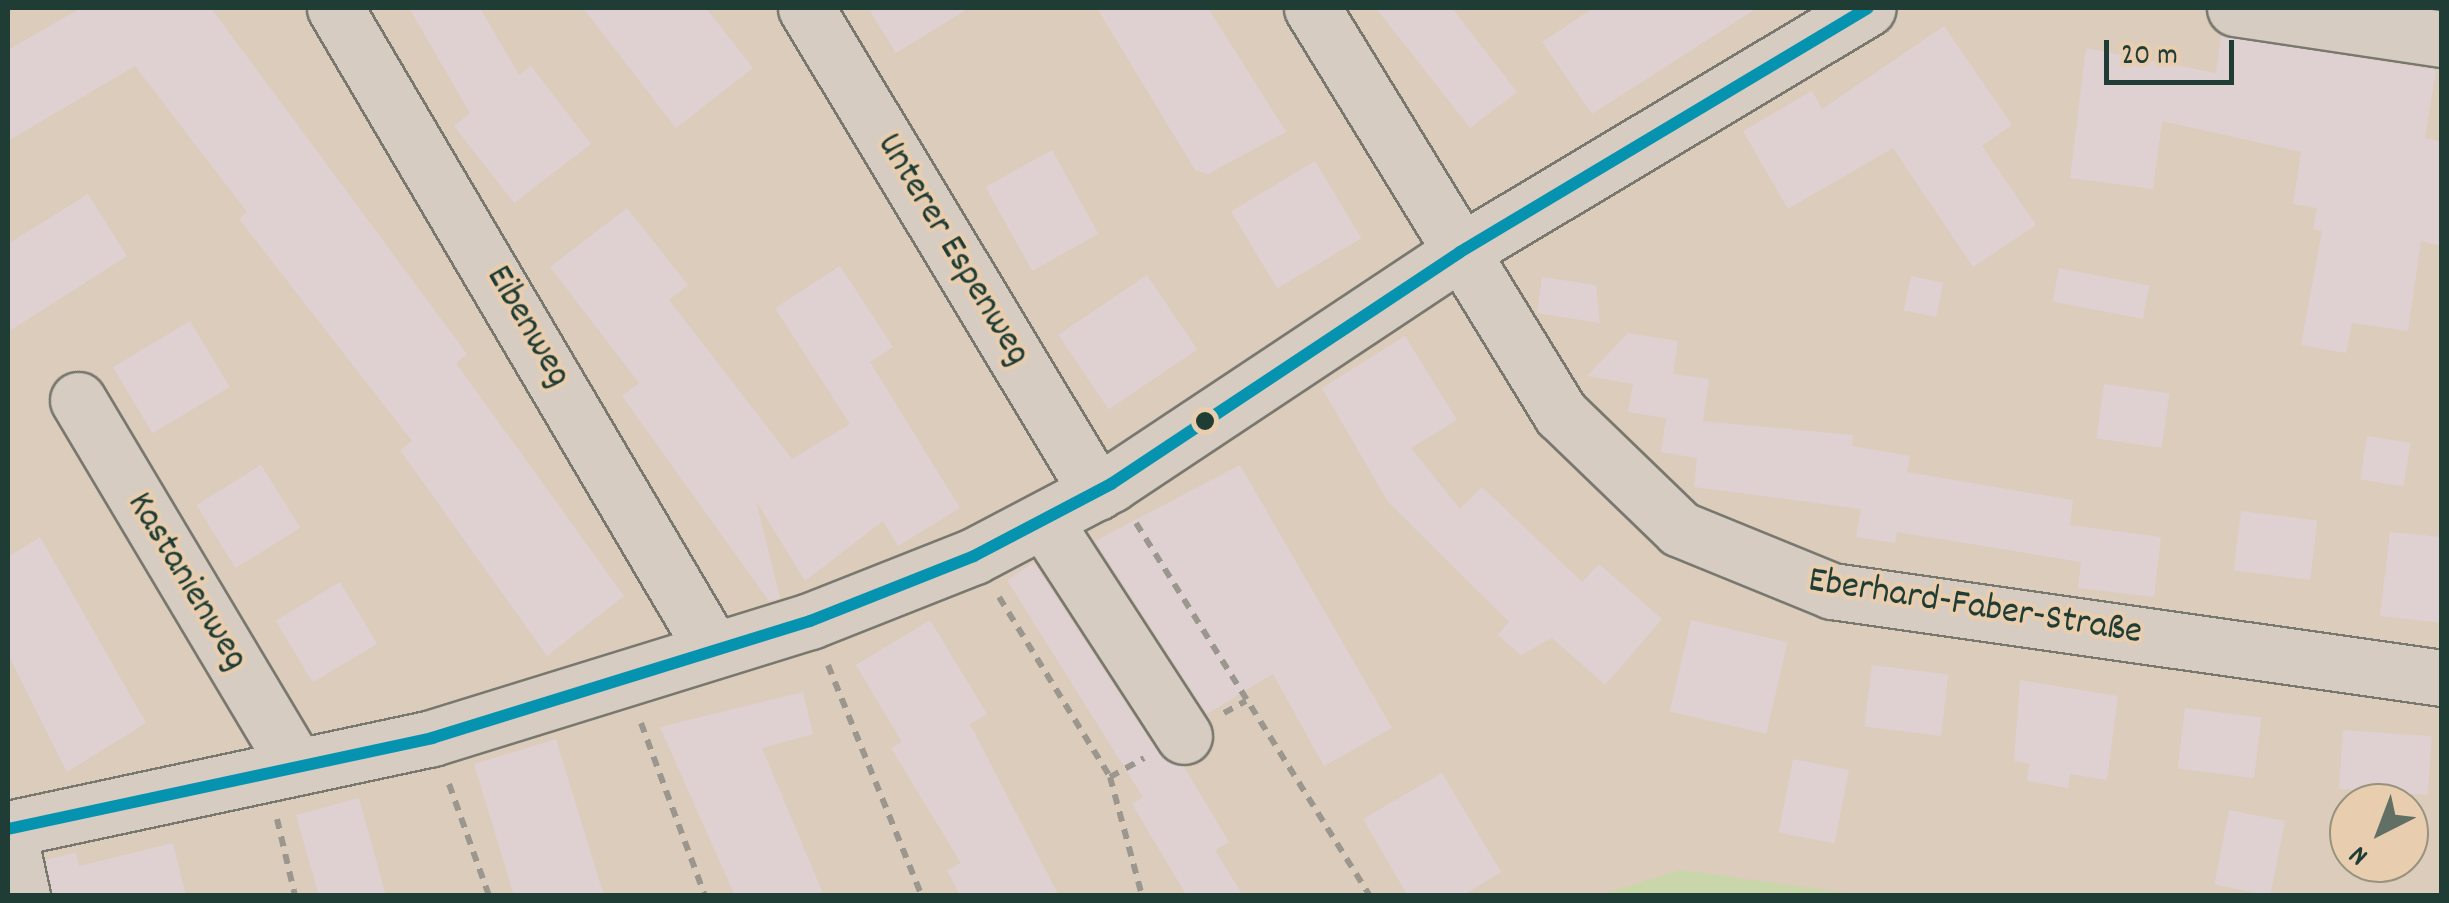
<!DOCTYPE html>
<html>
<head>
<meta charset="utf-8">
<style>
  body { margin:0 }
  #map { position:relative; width:2449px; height:903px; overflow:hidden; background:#dbccbc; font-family:Dekko,sans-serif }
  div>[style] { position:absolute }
  .green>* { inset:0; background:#c9d6a9 }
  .building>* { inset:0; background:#dfd1d2; transform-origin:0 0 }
  .path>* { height:6px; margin-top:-3px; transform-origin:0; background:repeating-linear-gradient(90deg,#9b978e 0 10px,transparent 0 18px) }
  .roads { filter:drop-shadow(2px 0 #79786f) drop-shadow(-2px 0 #79786f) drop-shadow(0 2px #79786f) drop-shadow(0 -2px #79786f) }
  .minor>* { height:55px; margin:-27.5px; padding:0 27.5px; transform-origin:27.5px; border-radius:27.5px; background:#d6ccc1 }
  .bus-1>* { height:12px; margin:-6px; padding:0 6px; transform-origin:6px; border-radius:6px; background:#0693af }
  .dots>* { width:28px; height:28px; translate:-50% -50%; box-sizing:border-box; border:5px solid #e8cdaf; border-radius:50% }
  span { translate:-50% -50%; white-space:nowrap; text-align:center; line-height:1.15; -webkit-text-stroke:8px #e8cdaf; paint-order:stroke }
  .street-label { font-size:38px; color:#1f3d34 }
  .frame { position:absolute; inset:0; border:10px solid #1f3d34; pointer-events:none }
  .north { position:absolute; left:2329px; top:783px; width:100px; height:100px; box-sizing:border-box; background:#e8cdaf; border:2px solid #98937e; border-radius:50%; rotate:222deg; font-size:28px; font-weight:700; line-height:40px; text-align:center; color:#1f3d34 }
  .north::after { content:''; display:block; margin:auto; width:35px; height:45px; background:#616f64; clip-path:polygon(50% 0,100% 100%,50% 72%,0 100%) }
  .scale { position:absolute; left:2104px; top:40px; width:130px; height:45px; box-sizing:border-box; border:5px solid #1f3d34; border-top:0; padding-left:12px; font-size:30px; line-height:35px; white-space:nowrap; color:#1f3d34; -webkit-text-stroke:8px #e8cdaf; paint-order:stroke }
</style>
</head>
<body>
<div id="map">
  <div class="green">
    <i style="clip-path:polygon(1680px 870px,1862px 895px,1600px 895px)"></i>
  </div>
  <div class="building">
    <i style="clip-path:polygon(81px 8px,211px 8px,467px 354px,456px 363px,624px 596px,547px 656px,400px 450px,412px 441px,239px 219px,247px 212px,135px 66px,8px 141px,8px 50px)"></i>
    <i style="clip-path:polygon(409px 8px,480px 8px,519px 75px,531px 66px,591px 144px,514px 203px,454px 126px,470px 113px)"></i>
    <i style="clip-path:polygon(583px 8px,706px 8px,753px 68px,676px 128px)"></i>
    <i style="clip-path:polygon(868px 8px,969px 8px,896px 53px)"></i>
    <i style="clip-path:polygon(1097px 8px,1208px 8px,1286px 132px,1208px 174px,1195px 170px)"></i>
    <i style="clip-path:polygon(1376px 8px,1452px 8px,1517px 92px,1470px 128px)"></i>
    <i style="clip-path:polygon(1593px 8px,1757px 8px,1592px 114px,1542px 42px)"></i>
    <i style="clip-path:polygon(1944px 26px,2012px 125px,1982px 146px,2036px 225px,1973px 267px,1893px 148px,1788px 209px,1743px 131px,1812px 91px,1822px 109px)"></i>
    <i style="clip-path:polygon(2221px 36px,2436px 70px,2425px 138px,2442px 142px,2442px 246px,2421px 241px,2408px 331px,2352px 323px,2346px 353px,2301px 345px,2322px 231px,2313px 229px,2317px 208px,2293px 204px,2301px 152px,2162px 121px,2153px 189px,2070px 178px,2086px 48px,2216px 73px)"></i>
    <i style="left:1052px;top:150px;width:96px;height:76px;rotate:61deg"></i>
    <i style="left:1315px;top:161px;width:90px;height:98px;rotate:59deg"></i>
    <i style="clip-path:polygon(88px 194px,127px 256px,8px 332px,8px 244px)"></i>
    <i style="clip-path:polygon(627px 208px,688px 285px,669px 300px,792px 459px,850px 424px,775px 308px,840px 266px,893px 347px,870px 362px,960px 508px,898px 546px,883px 521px,805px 581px,756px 501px,780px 598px,769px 601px,622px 396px,639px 383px,550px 267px)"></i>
    <i style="left:2059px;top:268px;width:92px;height:34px;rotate:11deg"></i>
    <i style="left:1147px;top:275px;width:90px;height:107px;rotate:56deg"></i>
    <i style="left:1911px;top:276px;width:33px;height:35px;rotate:12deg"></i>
    <i style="clip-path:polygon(1542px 277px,1596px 285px,1600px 323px,1537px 313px)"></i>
    <i style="left:190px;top:321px;width:77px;height:90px;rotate:59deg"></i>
    <i style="clip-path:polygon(1628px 333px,1678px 341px,1673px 374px,1709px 379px,1703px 421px,1853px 435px,1852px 446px,1910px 456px,1907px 472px,2073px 500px,2070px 525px,2161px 537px,2154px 597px,2078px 588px,2081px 562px,1897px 532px,1895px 543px,1856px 537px,1861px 509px,1694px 487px,1697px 458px,1661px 452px,1666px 418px,1628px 412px,1633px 384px,1587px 376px)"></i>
    <i style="clip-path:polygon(1405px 336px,1457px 420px,1411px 448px,1460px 509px,1482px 487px,1582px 582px,1599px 564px,1662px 619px,1605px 685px,1552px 638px,1521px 655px,1498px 635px,1509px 622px,1388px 502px,1322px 388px)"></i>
    <i style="left:2104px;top:384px;width:66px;height:55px;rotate:8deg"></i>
    <i style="left:2367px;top:436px;width:44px;height:44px;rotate:9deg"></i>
    <i style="left:261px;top:465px;width:74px;height:76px;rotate:58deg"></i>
    <i style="clip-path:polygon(1240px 465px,1392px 728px,1324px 766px,1273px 674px,1207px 714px,1095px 541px)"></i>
    <i style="left:2241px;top:511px;width:77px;height:60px;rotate:7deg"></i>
    <i style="clip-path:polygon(2390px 532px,2442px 537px,2442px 623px,2380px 616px)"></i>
    <i style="clip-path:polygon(40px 537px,146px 723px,67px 772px,8px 654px,8px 557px)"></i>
    <i style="clip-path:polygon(1034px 563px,1158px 753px,1184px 767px,1229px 842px,1215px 850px,1243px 896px,1187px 896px,1132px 804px,1143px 797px,1007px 580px)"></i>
    <i style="left:340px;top:582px;width:72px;height:75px;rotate:59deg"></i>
    <i style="clip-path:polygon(930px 620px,987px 714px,970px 724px,1059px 896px,960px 896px,947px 870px,961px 863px,891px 748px,902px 742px,856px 665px)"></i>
    <i style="left:1691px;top:620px;width:99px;height:94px;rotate:13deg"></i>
    <i style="left:1872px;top:665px;width:77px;height:62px;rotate:7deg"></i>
    <i style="clip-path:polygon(2020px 680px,2118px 696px,2107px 780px,2070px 774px,2068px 788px,2027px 781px,2029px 764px,2014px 761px)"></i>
    <i style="clip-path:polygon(803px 692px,813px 734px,762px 748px,824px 896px,735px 896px,660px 727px)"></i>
    <i style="left:2185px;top:708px;width:77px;height:61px;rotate:7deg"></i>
    <i style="left:2343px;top:730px;width:89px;height:59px;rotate:4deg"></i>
    <i style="clip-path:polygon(556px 739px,604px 896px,514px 896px,474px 764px)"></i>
    <i style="left:1793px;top:759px;width:57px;height:75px;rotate:11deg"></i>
    <i style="clip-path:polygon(1442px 773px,1501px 872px,1462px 896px,1408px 896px,1363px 819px)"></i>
    <i style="clip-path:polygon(359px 798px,386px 896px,319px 896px,296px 815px)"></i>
    <i style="left:2229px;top:810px;width:57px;height:76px;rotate:11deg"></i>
    <i style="clip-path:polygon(173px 843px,186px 896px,52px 896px,46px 860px,76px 852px,79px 866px)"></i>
  </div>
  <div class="path">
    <i style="left:1136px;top:523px;width:440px;rotate:57.9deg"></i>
    <i style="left:999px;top:597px;width:211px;rotate:58.3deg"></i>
    <i style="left:1110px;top:777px;width:123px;rotate:74.9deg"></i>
    <i style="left:828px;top:665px;width:249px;rotate:67.9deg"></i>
    <i style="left:1224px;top:713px;width:25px;rotate:-29deg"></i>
    <i style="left:641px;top:723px;width:184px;rotate:69.7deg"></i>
    <i style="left:1110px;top:777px;width:39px;rotate:-29deg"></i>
    <i style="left:449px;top:784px;width:119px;rotate:70.3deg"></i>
    <i style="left:277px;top:819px;width:79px;rotate:76.8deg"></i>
  </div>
  <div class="roads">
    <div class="minor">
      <i style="left:335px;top:8px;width:745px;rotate:59.51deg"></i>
      <i style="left:806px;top:8px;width:565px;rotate:58.98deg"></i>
      <i style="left:1312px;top:8px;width:476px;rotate:58.5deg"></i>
      <i style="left:1561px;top:414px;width:165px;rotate:44deg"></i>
      <i style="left:1680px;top:529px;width:164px;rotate:22.2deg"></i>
      <i style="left:1832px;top:591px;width:616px;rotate:8.12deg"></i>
      <i style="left:2235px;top:8px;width:209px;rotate:8.5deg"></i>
      <i style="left:78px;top:400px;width:424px;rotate:59.2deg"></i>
      <i style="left:1045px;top:522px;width:255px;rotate:57deg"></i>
      <i style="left:8px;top:829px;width:434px;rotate:-12.1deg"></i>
      <i style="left:432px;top:738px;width:396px;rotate:-17.2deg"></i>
      <i style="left:810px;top:621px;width:176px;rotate:-21.6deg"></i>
      <i style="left:974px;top:556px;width:155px;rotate:-27.7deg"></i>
      <i style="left:1111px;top:484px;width:419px;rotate:-33.6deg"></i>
      <i style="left:1460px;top:252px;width:475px;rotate:-30.9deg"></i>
      <i style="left:8px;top:831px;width:66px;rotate:77.8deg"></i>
    </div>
  </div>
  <div class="bus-1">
    <i style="left:8px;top:829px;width:434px;rotate:-12.1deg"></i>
    <i style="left:432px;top:738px;width:396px;rotate:-17.2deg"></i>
    <i style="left:810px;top:621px;width:176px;rotate:-21.6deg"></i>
    <i style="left:974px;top:556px;width:155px;rotate:-27.7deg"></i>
    <i style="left:1111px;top:484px;width:419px;rotate:-33.6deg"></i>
    <i style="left:1460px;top:252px;width:475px;rotate:-30.9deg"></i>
  </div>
  <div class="dots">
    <i style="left:1205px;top:421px;background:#1f3d34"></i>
  </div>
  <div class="street-label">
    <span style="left:952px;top:250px;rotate:59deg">Unterer Espenweg</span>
    <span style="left:527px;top:327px;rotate:60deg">Eibenweg</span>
    <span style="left:186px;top:582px;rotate:59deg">Kastanienweg</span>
    <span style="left:1975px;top:608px;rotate:9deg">Eberhard-Faber-Straße</span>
  </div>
  <div class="frame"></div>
  <div class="north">N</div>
  <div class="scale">20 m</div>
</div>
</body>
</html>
